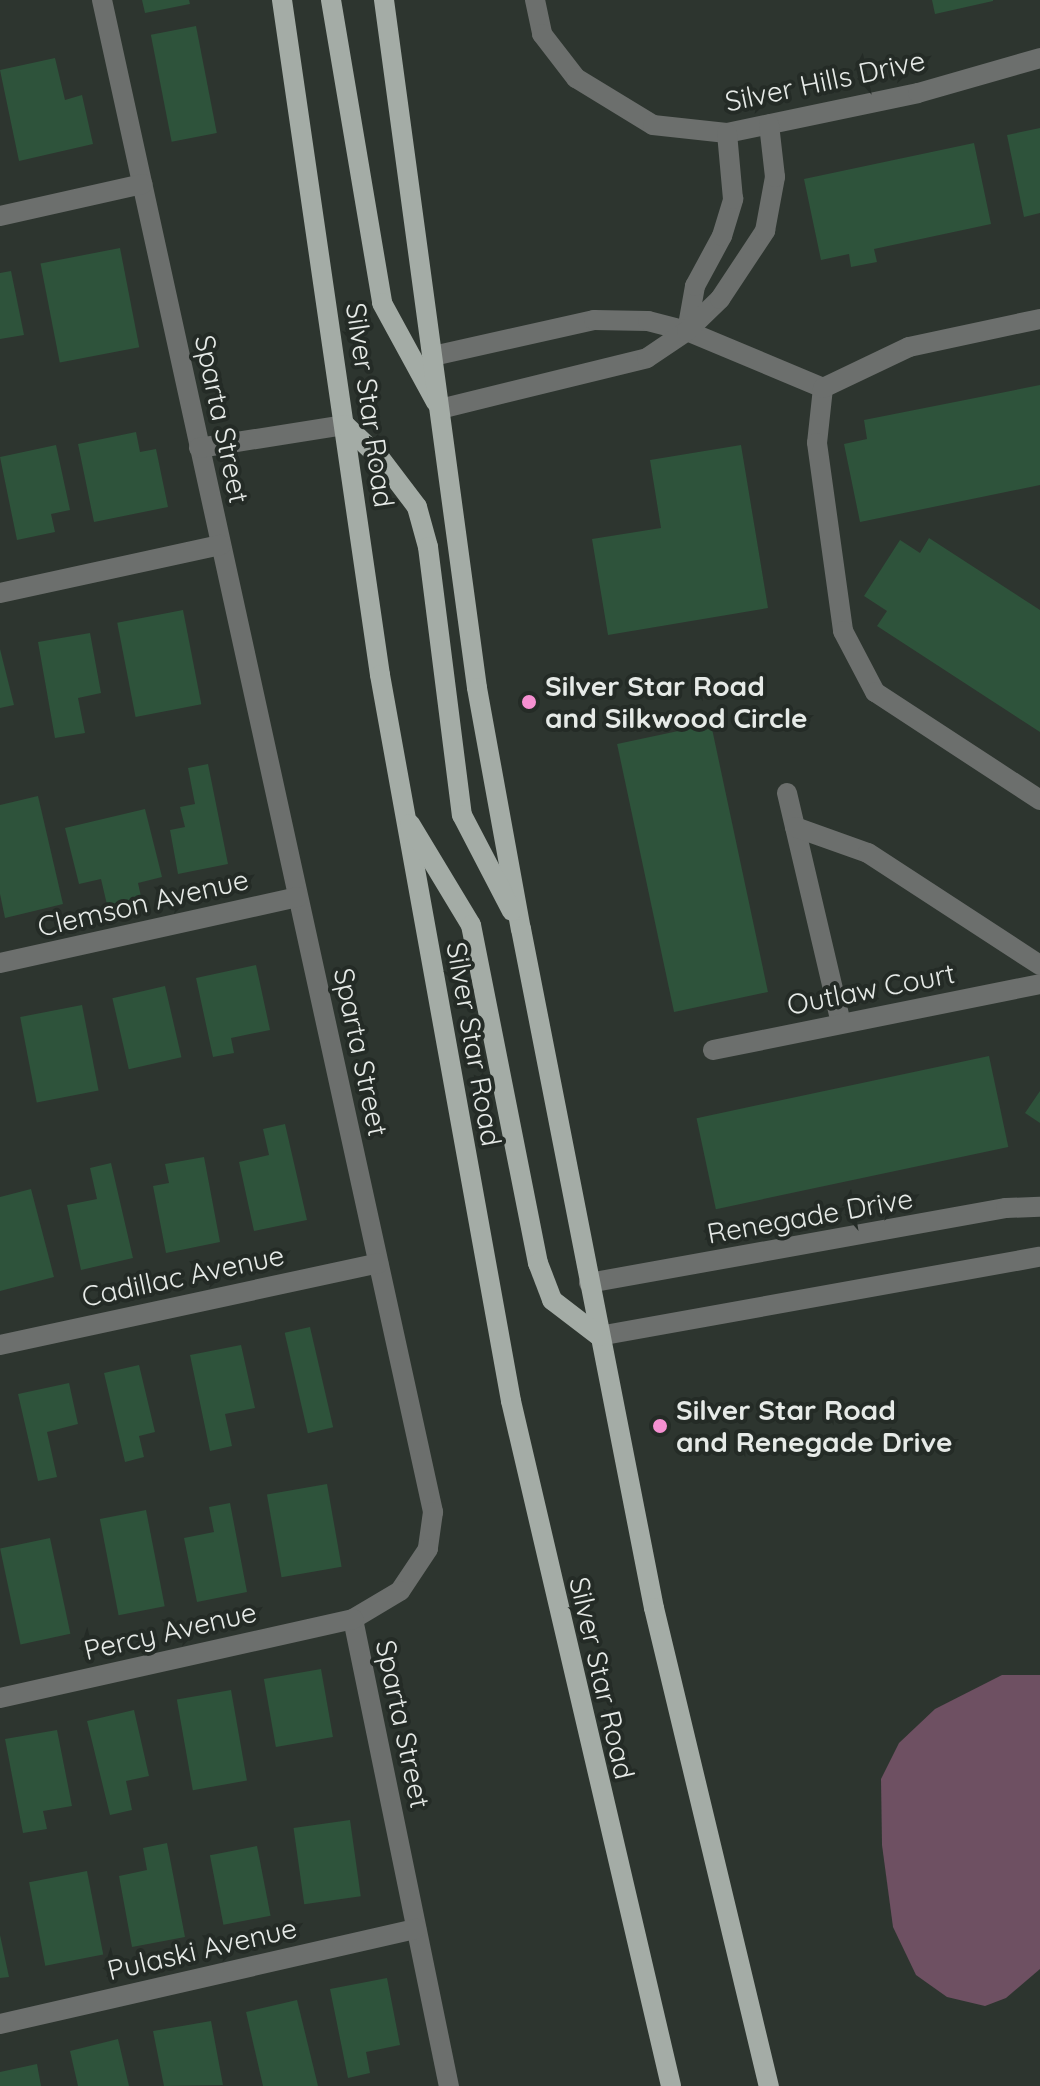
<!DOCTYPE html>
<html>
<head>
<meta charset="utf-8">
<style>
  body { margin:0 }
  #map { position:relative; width:1040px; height:2086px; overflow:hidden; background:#2d352f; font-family:Quicksand,sans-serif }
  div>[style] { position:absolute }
  .green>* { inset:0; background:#6e5062 }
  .building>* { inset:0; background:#2e533b; transform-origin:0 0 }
  .minor>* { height:20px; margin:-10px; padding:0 10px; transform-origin:10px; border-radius:10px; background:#6c6f6d }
  .major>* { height:20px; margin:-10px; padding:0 10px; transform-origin:10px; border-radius:10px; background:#a4aca6 }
  .dots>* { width:22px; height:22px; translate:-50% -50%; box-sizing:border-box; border:4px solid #242b26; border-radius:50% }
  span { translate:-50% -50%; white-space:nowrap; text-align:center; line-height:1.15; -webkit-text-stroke:8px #242b26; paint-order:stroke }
  .street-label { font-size:28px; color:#e6eae7 }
  .poi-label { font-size:28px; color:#e6eae7; font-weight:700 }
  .left { translate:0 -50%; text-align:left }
</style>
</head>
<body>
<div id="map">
  <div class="green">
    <i style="clip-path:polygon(1002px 1675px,1040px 1675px,1040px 1969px,1006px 1998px,985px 2006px,947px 1997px,916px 1975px,893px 1927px,882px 1845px,881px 1779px,899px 1743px,935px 1709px)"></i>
  </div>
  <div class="building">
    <i style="clip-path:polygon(142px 0,189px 0,190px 4px,145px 13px)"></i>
    <i style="clip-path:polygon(932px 0,993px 0,993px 1px,935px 14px)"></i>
    <i style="left:196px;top:26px;width:109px;height:46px;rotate:79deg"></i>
    <i style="clip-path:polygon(55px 58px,65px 100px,82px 95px,93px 144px,19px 161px,0 70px)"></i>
    <i style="clip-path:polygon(1040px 128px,1040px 213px,1024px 217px,1007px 135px)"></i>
    <i style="clip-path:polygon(974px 143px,991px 224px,874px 249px,877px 262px,851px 267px,849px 254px,821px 260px,804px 179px)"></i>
    <i style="left:120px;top:248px;width:101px;height:81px;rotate:79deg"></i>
    <i style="clip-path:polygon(11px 271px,24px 335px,0 339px,0 273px)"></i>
    <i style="clip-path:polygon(1040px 385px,1040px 485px,860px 522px,844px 444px,867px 439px,864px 420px)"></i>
    <i style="clip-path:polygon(136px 432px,140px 452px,156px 449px,168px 507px,94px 522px,78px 444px)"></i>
    <i style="clip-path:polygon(56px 445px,70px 510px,51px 514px,55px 532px,17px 540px,0 457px)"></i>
    <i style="clip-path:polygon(741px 445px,768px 608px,608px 635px,592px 539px,661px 528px,650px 460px)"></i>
    <i style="clip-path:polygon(929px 538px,1040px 610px,1040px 732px,877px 626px,887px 611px,864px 596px,900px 540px,920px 553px)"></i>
    <i style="left:183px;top:610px;width:96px;height:67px;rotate:79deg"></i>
    <i style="clip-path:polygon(90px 633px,101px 693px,78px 698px,85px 733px,55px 738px,38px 642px)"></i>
    <i style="clip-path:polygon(0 649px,14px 705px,0 708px)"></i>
    <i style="left:711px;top:724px;width:274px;height:96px;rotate:78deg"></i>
    <i style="clip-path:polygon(208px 764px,228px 864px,178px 874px,170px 830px,185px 827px,180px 807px,195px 804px,188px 768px)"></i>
    <i style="clip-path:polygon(38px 796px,63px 904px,5px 918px,0 894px,0 805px)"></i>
    <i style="clip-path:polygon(145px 809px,162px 877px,138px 883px,142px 901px,108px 909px,101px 879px,79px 884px,65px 828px)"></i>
    <i style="clip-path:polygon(256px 965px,270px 1030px,231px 1038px,234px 1053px,213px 1057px,196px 978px)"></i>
    <i style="left:165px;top:986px;width:73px;height:54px;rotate:77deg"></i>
    <i style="left:82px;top:1005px;width:87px;height:63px;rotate:79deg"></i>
    <i style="left:989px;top:1056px;width:93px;height:299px;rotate:78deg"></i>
    <i style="clip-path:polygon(1040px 1091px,1040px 1123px,1025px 1113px)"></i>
    <i style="clip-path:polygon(285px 1124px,307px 1220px,254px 1231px,239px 1162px,269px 1155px,263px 1129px)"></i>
    <i style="clip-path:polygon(204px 1157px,220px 1242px,166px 1253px,153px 1186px,169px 1183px,165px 1164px)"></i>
    <i style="clip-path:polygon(111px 1163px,133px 1258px,81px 1270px,67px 1205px,97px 1199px,90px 1168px)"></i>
    <i style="clip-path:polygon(31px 1189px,54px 1277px,0 1291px,0 1197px)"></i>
    <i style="left:310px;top:1327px;width:103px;height:26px;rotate:77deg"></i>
    <i style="clip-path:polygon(241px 1345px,255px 1408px,225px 1414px,232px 1446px,210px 1451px,190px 1355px)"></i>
    <i style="clip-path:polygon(139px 1365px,155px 1432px,139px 1436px,144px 1457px,125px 1462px,104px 1373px)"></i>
    <i style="clip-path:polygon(69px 1383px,78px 1424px,47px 1432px,57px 1477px,38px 1481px,18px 1394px)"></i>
    <i style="left:327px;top:1484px;width:84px;height:61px;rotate:80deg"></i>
    <i style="clip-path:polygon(230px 1503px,247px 1592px,197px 1602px,184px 1538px,214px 1532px,209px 1507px)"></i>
    <i style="left:146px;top:1510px;width:98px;height:47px;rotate:79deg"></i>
    <i style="left:50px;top:1538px;width:98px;height:51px;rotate:78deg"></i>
    <i style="left:321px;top:1669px;width:69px;height:58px;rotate:80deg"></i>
    <i style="left:231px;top:1690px;width:92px;height:55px;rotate:80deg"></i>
    <i style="clip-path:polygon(134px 1710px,149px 1776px,126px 1781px,132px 1810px,110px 1815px,87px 1721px)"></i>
    <i style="clip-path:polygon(57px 1730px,72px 1806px,43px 1811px,47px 1829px,23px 1833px,5px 1739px)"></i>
    <i style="left:350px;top:1820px;width:77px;height:57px;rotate:82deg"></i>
    <i style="clip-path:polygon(167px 1843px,185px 1937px,132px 1947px,119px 1876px,147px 1870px,143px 1848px)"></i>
    <i style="left:257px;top:1846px;width:71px;height:48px;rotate:79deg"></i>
    <i style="left:87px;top:1871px;width:85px;height:59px;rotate:79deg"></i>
    <i style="clip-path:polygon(0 1935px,9px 1977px,0 1978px)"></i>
    <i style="clip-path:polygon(387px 1978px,400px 2045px,366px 2052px,370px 2073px,348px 2078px,330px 1989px)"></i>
    <i style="clip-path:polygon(297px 2000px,318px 2086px,263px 2086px,246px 2012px)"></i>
    <i style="clip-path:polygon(211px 2021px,223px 2085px,164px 2086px,153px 2031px)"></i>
    <i style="clip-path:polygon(118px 2039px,129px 2086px,78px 2086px,70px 2051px)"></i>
    <i style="clip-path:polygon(37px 2064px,41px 2086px,0 2086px,0 2072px)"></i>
  </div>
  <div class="minor">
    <i style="left:102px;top:0;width:1548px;rotate:77.65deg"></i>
    <i style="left:433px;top:1512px;width:37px;rotate:98deg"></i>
    <i style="left:428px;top:1549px;width:50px;rotate:123.7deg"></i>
    <i style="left:400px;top:1591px;width:55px;rotate:149.2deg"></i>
    <i style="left:353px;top:1619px;width:477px;rotate:78.4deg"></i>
    <i style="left:535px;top:0;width:35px;rotate:78deg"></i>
    <i style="left:542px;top:34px;width:56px;rotate:52.3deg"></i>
    <i style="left:576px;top:78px;width:90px;rotate:31.4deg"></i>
    <i style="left:653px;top:125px;width:74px;rotate:6.2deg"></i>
    <i style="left:727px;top:133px;width:195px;rotate:-11.8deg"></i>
    <i style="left:918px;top:93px;width:127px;rotate:-16deg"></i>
    <i style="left:0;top:216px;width:146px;rotate:-12.7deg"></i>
    <i style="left:687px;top:331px;width:46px;rotate:-79.9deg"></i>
    <i style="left:695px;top:286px;width:57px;rotate:-61.6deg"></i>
    <i style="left:722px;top:236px;width:39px;rotate:-73deg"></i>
    <i style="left:733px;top:199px;width:66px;rotate:-95.2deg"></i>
    <i style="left:433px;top:356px;width:165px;rotate:-12.6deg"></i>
    <i style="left:594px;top:320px;width:54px;rotate:1.1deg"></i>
    <i style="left:648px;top:321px;width:40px;rotate:14.4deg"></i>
    <i style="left:687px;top:331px;width:147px;rotate:22.7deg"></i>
    <i style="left:823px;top:388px;width:55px;rotate:96.2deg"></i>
    <i style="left:817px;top:443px;width:190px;rotate:82.1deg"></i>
    <i style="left:843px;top:631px;width:69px;rotate:62.3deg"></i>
    <i style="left:875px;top:692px;width:197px;rotate:33.2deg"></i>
    <i style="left:823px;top:388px;width:95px;rotate:-25.5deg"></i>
    <i style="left:909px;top:347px;width:134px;rotate:-12.1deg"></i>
    <i style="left:440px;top:409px;width:213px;rotate:-13.8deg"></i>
    <i style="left:647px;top:358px;width:48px;rotate:-34deg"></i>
    <i style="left:687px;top:331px;width:46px;rotate:-44.1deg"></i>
    <i style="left:720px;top:299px;width:82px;rotate:-56.5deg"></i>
    <i style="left:765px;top:231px;width:55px;rotate:-79.5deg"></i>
    <i style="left:775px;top:177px;width:53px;rotate:-96.5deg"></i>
    <i style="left:199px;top:448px;width:148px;rotate:-9deg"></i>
    <i style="left:0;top:593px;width:226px;rotate:-12.3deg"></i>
    <i style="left:787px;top:793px;width:236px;rotate:76.8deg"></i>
    <i style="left:795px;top:827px;width:77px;rotate:19.6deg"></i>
    <i style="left:868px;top:853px;width:205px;rotate:33.1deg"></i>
    <i style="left:0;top:963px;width:305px;rotate:-12.5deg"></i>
    <i style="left:713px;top:1050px;width:334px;rotate:-11.4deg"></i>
    <i style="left:589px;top:1283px;width:424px;rotate:-10.2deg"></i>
    <i style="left:1006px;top:1208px;width:34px;rotate:-2deg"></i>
    <i style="left:599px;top:1336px;width:448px;rotate:-10.2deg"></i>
    <i style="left:0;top:1345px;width:387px;rotate:-12.2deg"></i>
    <i style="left:0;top:1698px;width:362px;rotate:-12.6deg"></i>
    <i style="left:0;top:2024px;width:427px;rotate:-12.9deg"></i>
  </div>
  <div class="major">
    <i style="left:282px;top:0;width:682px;rotate:81.74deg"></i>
    <i style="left:380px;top:675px;width:738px;rotate:79.77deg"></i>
    <i style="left:511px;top:1401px;width:703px;rotate:76.85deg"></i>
    <i style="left:331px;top:0;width:307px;rotate:80.4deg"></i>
    <i style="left:382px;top:303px;width:113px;rotate:61.4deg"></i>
    <i style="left:384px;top:0;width:694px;rotate:82.3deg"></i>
    <i style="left:477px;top:688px;width:245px;rotate:79.7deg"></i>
    <i style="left:521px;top:929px;width:692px;rotate:78.92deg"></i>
    <i style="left:654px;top:1608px;width:492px;rotate:76.5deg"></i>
    <i style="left:345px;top:425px;width:48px;rotate:43.3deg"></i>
    <i style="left:380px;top:458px;width:61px;rotate:52.9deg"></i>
    <i style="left:417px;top:507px;width:41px;rotate:74.6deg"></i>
    <i style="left:428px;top:547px;width:270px;rotate:82.8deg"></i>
    <i style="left:462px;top:815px;width:108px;rotate:62.5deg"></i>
    <i style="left:410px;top:824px;width:118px;rotate:58.9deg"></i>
    <i style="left:471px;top:925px;width:345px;rotate:78.8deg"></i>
    <i style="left:538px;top:1263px;width:40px;rotate:69deg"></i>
    <i style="left:552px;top:1300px;width:59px;rotate:37.5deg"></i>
  </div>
  <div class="dots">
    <i style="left:529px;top:702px;background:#f590d1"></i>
    <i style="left:660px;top:1426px;background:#f590d1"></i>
  </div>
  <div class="street-label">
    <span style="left:825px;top:81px;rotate:-12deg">Silver Hills Drive</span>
    <span style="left:370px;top:405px;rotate:82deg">Silver Star Road</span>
    <span style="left:222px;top:419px;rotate:78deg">Sparta Street</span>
    <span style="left:143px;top:903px;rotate:-13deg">Clemson Avenue</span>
    <span style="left:871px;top:989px;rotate:-11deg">Outlaw Court</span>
    <span style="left:474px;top:1044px;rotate:80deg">Silver Star Road</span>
    <span style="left:361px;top:1052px;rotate:78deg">Sparta Street</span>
    <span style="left:810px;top:1216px;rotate:-10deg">Renegade Drive</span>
    <span style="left:183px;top:1276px;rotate:-12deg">Cadillac Avenue</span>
    <span style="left:170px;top:1631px;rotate:-13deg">Percy Avenue</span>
    <span style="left:602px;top:1678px;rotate:77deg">Silver Star Road</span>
    <span style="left:403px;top:1724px;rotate:78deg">Sparta Street</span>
    <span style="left:202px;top:1949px;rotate:-13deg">Pulaski Avenue</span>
  </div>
  <div class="poi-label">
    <span class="left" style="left:545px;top:702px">Silver Star Road<br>and Silkwood Circle</span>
    <span class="left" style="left:676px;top:1426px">Silver Star Road<br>and Renegade Drive</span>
  </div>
</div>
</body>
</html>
